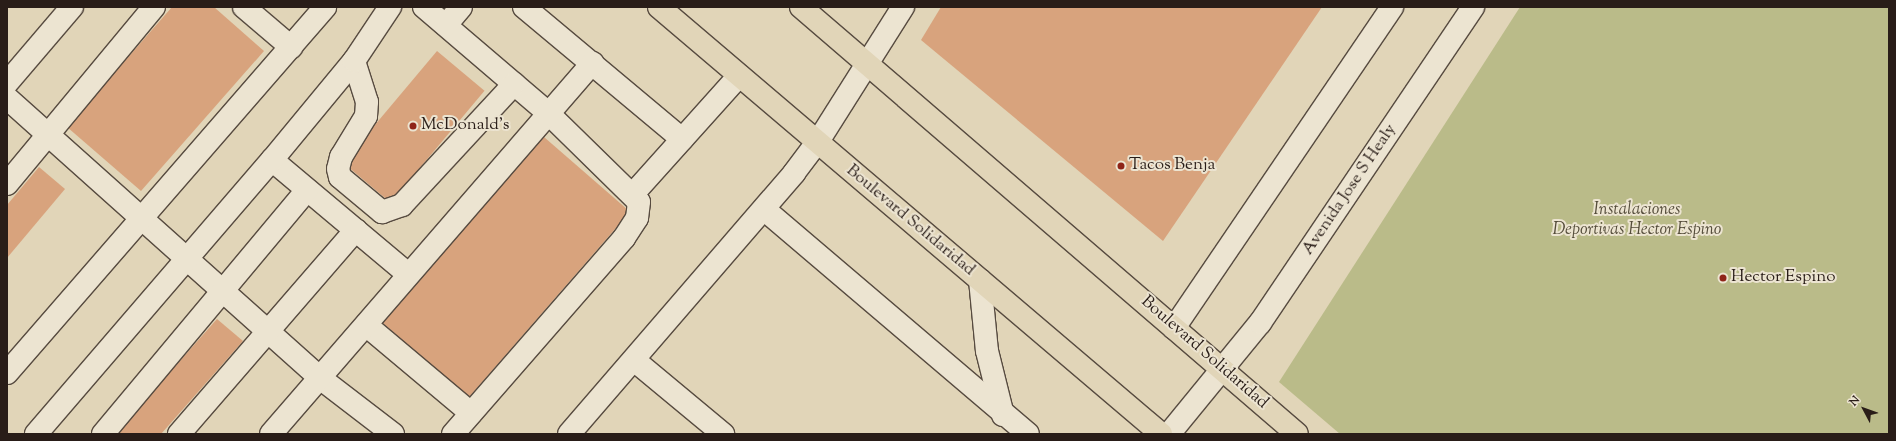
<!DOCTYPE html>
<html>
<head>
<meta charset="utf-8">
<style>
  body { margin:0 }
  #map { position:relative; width:1896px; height:441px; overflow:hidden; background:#e1d5b8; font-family:"Sorts Mill Goudy",serif }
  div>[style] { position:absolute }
  .green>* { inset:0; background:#babb89 }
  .building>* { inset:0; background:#d8a37d; transform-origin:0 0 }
  .roads { filter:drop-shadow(1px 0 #574b40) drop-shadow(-1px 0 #574b40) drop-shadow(0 1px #574b40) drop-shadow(0 -1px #574b40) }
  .minor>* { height:22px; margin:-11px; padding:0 11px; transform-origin:11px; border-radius:11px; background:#ece4d1 }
  .major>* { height:22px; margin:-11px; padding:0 11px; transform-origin:11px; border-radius:11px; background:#e1d5b8 }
  .dots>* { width:11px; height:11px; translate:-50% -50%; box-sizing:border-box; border:2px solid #ece4d1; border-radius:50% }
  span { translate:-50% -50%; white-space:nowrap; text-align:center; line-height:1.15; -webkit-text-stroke:4px #ece4d1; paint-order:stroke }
  .poi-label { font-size:17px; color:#291d18 }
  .left { translate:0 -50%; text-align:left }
  .street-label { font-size:17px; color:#291d18 }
  .park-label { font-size:17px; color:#544c3a; font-style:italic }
  .frame { position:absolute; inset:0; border:8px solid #291d18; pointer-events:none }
  .north { position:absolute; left:1844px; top:389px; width:40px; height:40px; -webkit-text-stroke:3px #ece4d1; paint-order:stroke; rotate:311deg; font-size:11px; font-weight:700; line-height:16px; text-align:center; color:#291d18 }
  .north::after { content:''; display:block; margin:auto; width:14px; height:18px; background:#291d18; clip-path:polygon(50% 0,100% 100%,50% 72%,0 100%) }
</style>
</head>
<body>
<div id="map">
  <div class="green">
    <i style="clip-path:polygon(1520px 7px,1889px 7px,1889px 434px,1340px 434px,1279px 382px)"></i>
  </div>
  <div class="building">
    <i style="clip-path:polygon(172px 7px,214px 7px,264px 51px,141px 191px,67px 127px)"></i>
    <i style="clip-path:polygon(941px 7px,1322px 7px,1163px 241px,921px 40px)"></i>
    <i style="left:437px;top:51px;width:62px;height:146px;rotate:40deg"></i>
    <i style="left:544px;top:137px;width:114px;height:246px;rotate:41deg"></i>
    <i style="clip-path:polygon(39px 167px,65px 189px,7px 258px,7px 205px)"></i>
    <i style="clip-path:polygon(217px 319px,243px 341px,161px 434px,115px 434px)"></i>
  </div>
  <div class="roads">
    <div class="minor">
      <i style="left:244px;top:7px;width:62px;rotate:40.4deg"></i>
      <i style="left:424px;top:7px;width:163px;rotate:40.5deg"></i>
      <i style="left:548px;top:113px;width:127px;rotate:44.4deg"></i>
      <i style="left:639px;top:202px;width:16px;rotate:97deg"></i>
      <i style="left:637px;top:218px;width:24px;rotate:123deg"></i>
      <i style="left:624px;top:238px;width:260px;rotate:131.1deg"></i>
      <i style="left:524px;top:7px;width:206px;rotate:39.9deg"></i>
      <i style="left:446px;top:25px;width:23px;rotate:-50deg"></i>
      <i style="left:354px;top:61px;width:43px;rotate:72.4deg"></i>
      <i style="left:367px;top:102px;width:14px;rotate:94deg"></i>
      <i style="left:366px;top:116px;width:48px;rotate:121.4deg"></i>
      <i style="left:341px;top:157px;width:12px;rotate:104deg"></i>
      <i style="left:338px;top:169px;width:8px;rotate:76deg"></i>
      <i style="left:340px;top:177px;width:55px;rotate:39.8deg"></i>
      <i style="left:382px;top:212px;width:21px;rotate:-19deg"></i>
      <i style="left:402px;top:205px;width:165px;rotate:-47.2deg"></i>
      <i style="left:7px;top:83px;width:100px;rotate:-49.5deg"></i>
      <i style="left:7px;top:98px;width:420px;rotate:41.8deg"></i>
      <i style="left:320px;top:378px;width:92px;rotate:37.5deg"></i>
      <i style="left:272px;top:160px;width:177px;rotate:40deg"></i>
      <i style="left:7px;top:184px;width:230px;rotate:-50.3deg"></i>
      <i style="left:633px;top:194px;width:159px;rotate:-48.1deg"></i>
      <i style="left:765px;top:210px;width:345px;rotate:40.4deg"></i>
      <i style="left:980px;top:280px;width:71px;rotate:84.4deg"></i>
      <i style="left:987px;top:351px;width:66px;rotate:76deg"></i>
      <i style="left:366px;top:325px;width:137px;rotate:40deg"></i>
      <i style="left:1174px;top:328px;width:388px;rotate:-55.8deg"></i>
      <i style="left:634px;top:360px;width:116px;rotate:39.7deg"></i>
      <i style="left:7px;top:373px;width:485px;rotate:-49deg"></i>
      <i style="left:36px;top:434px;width:362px;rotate:-49.3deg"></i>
      <i style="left:272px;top:160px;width:129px;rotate:-50.4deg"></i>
      <i style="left:354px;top:61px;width:65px;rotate:-56.3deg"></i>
      <i style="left:103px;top:434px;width:318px;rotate:-50.1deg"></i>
      <i style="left:179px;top:434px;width:270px;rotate:-49.1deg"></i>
      <i style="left:271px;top:434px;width:491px;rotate:-49.1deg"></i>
      <i style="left:569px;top:434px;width:345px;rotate:-49.2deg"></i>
      <i style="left:794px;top:173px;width:38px;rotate:-53deg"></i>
      <i style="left:817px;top:143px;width:161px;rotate:-57.7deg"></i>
      <i style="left:1169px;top:434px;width:144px;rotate:-50.7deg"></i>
      <i style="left:1260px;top:323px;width:381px;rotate:-56deg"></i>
    </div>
    <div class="major">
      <i style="left:659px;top:7px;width:659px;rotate:40.38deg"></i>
      <i style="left:801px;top:7px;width:654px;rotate:40.72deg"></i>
    </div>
  </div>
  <div class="dots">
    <i style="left:413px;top:126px;background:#8f2418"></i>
    <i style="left:1121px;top:166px;background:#8f2418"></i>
    <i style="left:1723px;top:278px;background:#8f2418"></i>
  </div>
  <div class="poi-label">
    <span class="left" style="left:421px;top:126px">McDonald's</span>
    <span class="left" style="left:1129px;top:166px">Tacos Benja</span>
    <span class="left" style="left:1731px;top:278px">Hector Espino</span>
  </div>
  <div class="street-label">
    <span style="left:1350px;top:190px;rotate:-56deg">Avenida Jose S Healy</span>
    <span style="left:910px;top:221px;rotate:40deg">Boulevard Solidaridad</span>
    <span style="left:1204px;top:353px;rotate:41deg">Boulevard Solidaridad</span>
  </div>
  <div class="park-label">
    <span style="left:1637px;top:221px">Instalaciones<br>Deportivas Hector Espino</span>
  </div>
  <div class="frame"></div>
  <div class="north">N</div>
</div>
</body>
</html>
